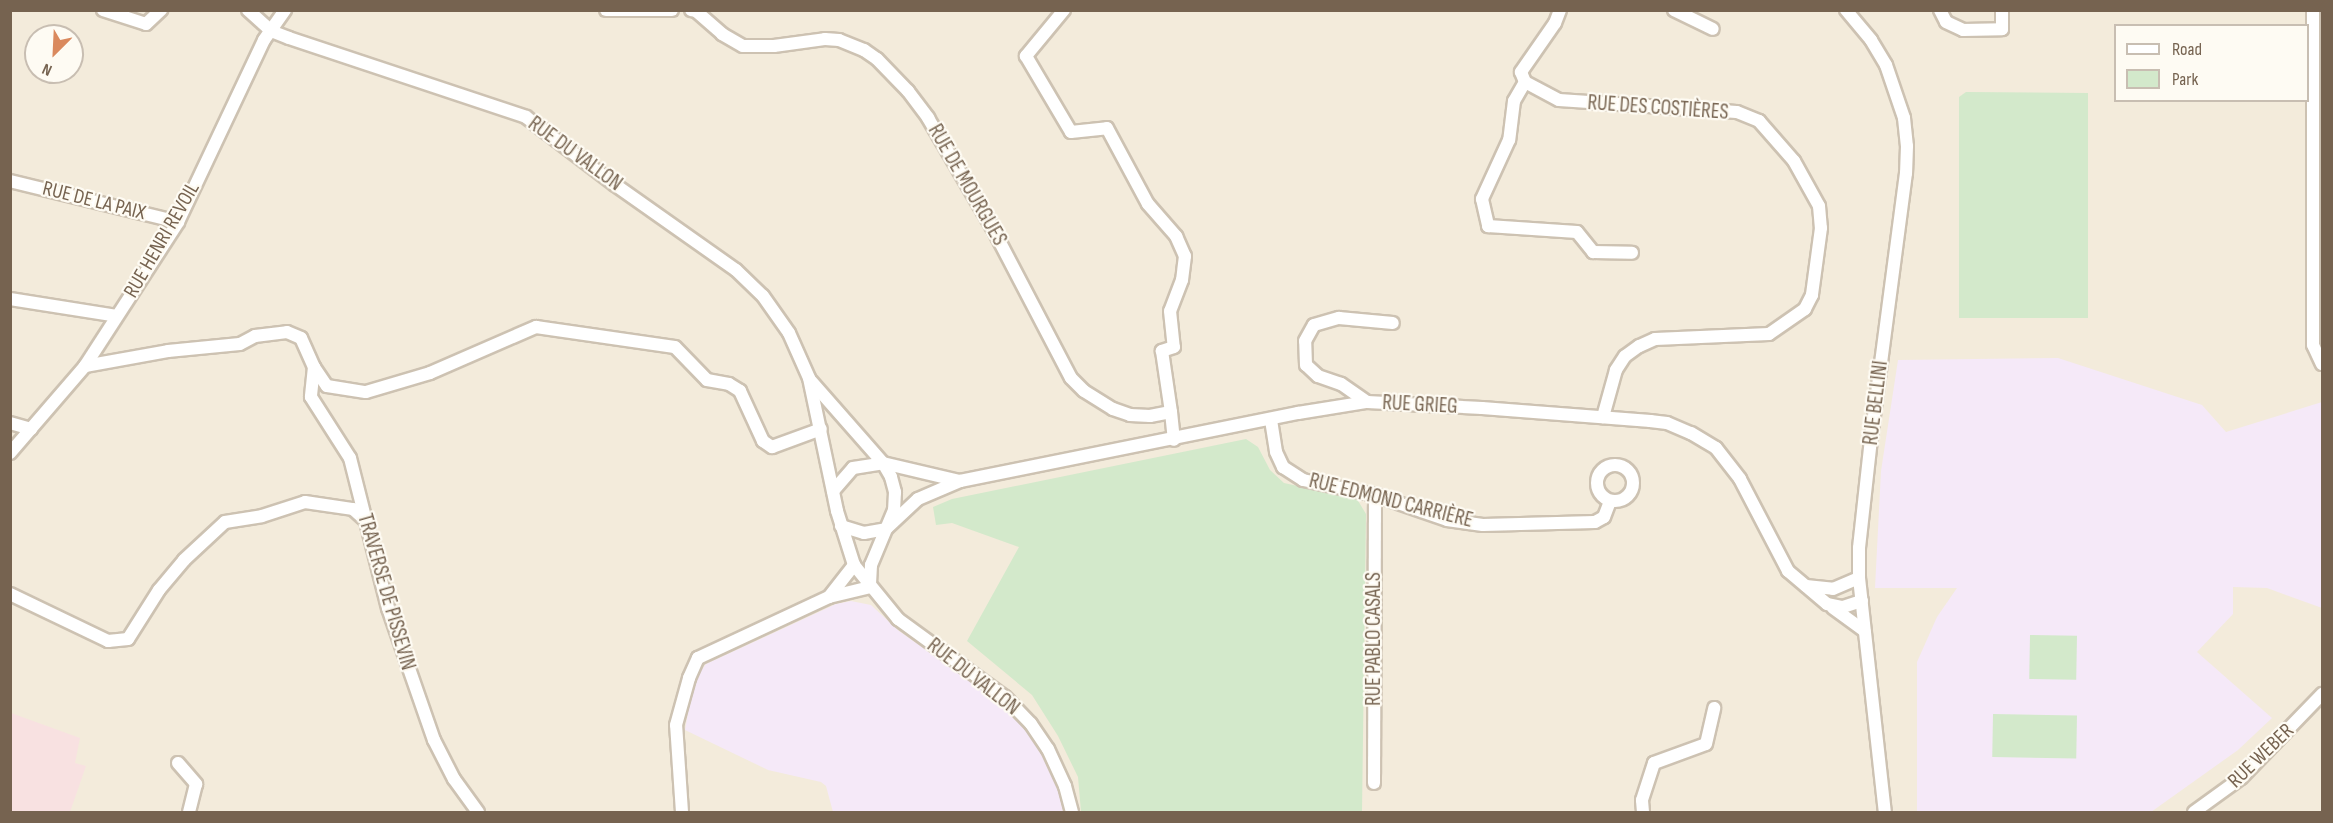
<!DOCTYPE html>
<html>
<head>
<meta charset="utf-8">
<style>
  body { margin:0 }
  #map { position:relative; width:2333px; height:823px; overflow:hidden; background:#fbf8ed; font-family:"Sofia Sans Condensed",sans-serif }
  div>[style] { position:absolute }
  .residential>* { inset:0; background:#f3ebdb }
  .education>* { inset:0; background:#f5e9f8 }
  .medical>* { inset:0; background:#f8e1e1 }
  .green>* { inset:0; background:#d3e9cb; transform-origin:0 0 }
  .roads { filter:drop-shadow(2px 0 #cdc2b2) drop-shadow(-2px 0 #cdc2b2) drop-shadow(0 2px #cdc2b2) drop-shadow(0 -2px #cdc2b2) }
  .street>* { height:12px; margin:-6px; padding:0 6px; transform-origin:6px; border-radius:6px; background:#fff }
  .street>.ring { margin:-6px; padding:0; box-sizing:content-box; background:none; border:12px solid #fff; border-radius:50% }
  span { translate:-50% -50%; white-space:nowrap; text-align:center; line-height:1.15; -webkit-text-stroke:4.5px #fefbf3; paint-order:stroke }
  .street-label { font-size:21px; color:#766350 }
  .frame { position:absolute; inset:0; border:12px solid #766350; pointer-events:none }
  .legend { position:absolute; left:2114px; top:24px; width:195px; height:78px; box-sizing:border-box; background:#fefbf3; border:2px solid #c8beb2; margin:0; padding:8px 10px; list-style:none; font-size:18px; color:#766350 }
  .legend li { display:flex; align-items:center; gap:12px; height:30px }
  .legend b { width:30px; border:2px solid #c8beb2 }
  .north { position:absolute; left:24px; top:24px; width:60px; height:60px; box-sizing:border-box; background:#fefbf3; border:2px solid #c8beb2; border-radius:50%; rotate:204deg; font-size:16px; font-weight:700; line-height:24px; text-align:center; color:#766350 }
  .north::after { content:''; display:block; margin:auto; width:21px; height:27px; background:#da895d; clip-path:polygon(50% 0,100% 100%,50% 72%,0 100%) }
</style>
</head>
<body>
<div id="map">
  <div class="residential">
    <i style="clip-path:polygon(evenodd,11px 11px,2322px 11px,2322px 812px,11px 812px,11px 11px,2116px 26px,2308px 26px,2308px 100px,2116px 100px,2116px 26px,11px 11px,36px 36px,72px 36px,72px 72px,36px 72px,36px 36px)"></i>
  </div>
  <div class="education">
    <i style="clip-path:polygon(2058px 358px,2202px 405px,2226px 432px,2322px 402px,2322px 608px,2267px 588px,2233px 587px,2233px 614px,2197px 652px,2272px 718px,2238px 750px,2151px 812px,1917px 812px,1917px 662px,1937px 617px,1957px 588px,1875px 588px,1881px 471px,1898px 360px)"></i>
    <i style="clip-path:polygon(851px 601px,871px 605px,899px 631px,1000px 702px,1025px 728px,1046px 759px,1058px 788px,1063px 812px,833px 812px,826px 786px,821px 782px,768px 770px,685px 730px,691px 695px,698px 675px,706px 664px,836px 604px)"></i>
  </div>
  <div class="medical">
    <i style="clip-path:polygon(11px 713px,80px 738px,75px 763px,86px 766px,70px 812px,11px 812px)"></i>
  </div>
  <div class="green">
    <i style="clip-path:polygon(1966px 92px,2088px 93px,2088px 318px,1959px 318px,1959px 97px)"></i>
    <i style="clip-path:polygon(1246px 439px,1258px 447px,1270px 470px,1284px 483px,1357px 499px,1366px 514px,1362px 812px,1081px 812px,1078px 777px,1058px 736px,1032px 695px,967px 641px,1019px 547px,952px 523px,936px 525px,933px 507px,952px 499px)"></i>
    <i style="left:2030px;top:635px;width:47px;height:44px;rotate:1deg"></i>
    <i style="left:1993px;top:714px;width:84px;height:43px;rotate:1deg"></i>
  </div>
  <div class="roads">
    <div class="street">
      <i style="left:103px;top:10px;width:45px;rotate:18deg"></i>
      <i style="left:146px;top:24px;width:21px;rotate:-43deg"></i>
      <i style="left:248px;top:10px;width:31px;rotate:42deg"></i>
      <i style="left:271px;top:31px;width:19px;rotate:21deg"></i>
      <i style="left:289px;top:38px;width:250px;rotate:18.4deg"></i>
      <i style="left:526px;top:117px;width:111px;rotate:37.3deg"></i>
      <i style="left:614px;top:184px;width:149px;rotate:35.2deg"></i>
      <i style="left:736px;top:270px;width:37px;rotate:44deg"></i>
      <i style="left:763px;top:296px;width:45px;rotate:54.9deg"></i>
      <i style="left:789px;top:333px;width:49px;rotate:66deg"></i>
      <i style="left:809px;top:378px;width:136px;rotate:78.1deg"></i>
      <i style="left:837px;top:511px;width:57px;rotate:72.5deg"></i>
      <i style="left:854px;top:565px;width:70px;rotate:50.8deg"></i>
      <i style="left:898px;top:619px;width:132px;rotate:36.1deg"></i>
      <i style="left:1005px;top:697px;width:37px;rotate:46deg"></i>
      <i style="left:1031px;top:724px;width:30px;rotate:56deg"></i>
      <i style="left:1048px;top:749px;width:41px;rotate:65.3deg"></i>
      <i style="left:1065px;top:786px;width:27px;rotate:75deg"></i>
      <i style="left:606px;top:10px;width:66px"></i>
      <i style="left:691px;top:10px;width:5px;rotate:11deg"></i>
      <i style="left:696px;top:11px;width:35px;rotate:41deg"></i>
      <i style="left:722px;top:34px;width:24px;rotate:30deg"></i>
      <i style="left:743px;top:46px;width:31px"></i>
      <i style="left:774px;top:46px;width:51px;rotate:-7.8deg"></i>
      <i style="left:825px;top:39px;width:14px;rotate:4deg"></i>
      <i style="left:839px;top:40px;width:27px;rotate:22deg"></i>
      <i style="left:864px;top:50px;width:16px;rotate:35deg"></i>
      <i style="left:877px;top:59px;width:45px;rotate:45.9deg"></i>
      <i style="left:908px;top:91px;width:34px;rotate:53deg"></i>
      <i style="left:928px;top:118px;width:126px;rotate:59.6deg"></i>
      <i style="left:992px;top:227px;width:170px;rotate:62.4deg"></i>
      <i style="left:1071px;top:378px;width:18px;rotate:45deg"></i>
      <i style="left:1084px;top:391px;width:34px;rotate:32deg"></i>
      <i style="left:1113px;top:409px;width:18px;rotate:19deg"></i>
      <i style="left:1130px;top:415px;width:20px;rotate:3deg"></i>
      <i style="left:1150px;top:416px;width:21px;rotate:-11deg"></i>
      <i style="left:1171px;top:412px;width:28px;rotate:84deg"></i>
      <i style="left:1064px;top:10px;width:60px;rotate:129.6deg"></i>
      <i style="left:1026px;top:56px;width:88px;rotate:59.4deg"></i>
      <i style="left:1071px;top:132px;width:36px;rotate:-6deg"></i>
      <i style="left:1107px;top:128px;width:86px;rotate:61.7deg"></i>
      <i style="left:1148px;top:204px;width:43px;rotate:48.8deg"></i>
      <i style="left:1176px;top:236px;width:22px;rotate:66deg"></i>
      <i style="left:1185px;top:256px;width:24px;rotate:97deg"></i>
      <i style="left:1182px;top:280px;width:33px;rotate:111deg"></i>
      <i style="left:1170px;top:311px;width:36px;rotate:84deg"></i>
      <i style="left:1174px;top:347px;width:13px;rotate:162deg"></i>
      <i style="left:1162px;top:351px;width:62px;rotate:81.6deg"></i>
      <i style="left:1560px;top:10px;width:14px;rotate:111deg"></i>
      <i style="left:1555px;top:23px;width:60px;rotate:124.8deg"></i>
      <i style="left:1521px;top:72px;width:11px;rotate:68deg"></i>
      <i style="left:1525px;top:82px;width:22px;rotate:120deg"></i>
      <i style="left:1514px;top:101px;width:39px;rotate:97deg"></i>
      <i style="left:1509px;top:140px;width:65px;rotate:114.6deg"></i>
      <i style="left:1482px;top:199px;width:28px;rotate:77deg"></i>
      <i style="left:1488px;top:226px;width:89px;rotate:3.9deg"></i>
      <i style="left:1577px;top:232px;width:26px;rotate:51deg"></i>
      <i style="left:1593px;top:252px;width:39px;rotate:1deg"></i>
      <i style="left:1674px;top:10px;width:43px;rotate:26deg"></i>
      <i style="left:1846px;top:10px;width:39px;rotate:50deg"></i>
      <i style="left:1871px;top:40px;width:29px;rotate:59deg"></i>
      <i style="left:1886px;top:65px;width:56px;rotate:71.2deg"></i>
      <i style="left:1904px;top:118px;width:28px;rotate:84deg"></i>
      <i style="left:1907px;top:146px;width:27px;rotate:92deg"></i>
      <i style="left:1906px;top:173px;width:259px;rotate:97.5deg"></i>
      <i style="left:1872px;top:430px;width:119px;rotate:96.3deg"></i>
      <i style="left:1859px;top:548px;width:30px;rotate:90deg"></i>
      <i style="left:1859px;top:578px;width:235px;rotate:83.7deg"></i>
      <i style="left:1940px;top:10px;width:13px;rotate:63deg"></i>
      <i style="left:1946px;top:22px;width:19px;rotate:25deg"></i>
      <i style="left:1963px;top:30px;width:39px;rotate:-1deg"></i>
      <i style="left:2002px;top:29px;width:19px;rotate:-90deg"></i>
      <i style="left:2313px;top:10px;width:335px;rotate:90deg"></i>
      <i style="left:2313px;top:345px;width:21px;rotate:65deg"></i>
      <i style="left:1525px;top:82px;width:38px;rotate:28deg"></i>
      <i style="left:1559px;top:100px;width:178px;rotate:3.9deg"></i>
      <i style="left:1737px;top:112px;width:24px;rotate:22deg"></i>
      <i style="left:1759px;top:121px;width:53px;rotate:48.8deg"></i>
      <i style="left:1794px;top:161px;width:51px;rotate:60.9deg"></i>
      <i style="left:1819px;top:206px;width:22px;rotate:85deg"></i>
      <i style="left:1821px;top:228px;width:68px;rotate:97.7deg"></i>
      <i style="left:1812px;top:295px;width:16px;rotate:117deg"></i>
      <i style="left:1805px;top:309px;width:44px;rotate:145.2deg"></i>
      <i style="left:1769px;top:334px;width:114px;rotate:177.5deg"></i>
      <i style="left:1655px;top:339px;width:17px;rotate:156deg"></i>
      <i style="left:1639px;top:346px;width:17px;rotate:144deg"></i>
      <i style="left:1625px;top:356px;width:17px;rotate:123deg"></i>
      <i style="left:1616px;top:370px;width:49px;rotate:105.5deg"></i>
      <i style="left:10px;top:181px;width:173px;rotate:13.7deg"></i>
      <i style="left:10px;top:299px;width:108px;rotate:9deg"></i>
      <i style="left:85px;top:366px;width:84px;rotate:-10.2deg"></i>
      <i style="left:168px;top:351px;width:72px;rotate:-5.6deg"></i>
      <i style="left:240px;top:344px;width:17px;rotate:-28deg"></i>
      <i style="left:255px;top:336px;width:32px;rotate:-7deg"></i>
      <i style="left:287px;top:332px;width:15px;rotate:23deg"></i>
      <i style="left:301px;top:338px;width:32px;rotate:66deg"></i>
      <i style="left:314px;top:367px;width:23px;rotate:56deg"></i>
      <i style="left:327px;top:386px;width:39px;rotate:9deg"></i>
      <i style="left:366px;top:392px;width:67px;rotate:-16.5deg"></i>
      <i style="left:430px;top:373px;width:116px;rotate:-23.5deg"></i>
      <i style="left:536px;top:327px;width:140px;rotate:8.2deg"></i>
      <i style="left:675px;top:347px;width:46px;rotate:45.9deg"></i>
      <i style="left:707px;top:380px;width:22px;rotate:10deg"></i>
      <i style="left:729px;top:384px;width:13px;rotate:32deg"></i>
      <i style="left:740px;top:391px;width:55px;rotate:65.3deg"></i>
      <i style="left:763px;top:441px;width:11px;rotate:34deg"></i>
      <i style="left:772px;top:447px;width:52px;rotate:-20.2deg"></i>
      <i style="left:314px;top:367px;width:30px;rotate:96deg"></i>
      <i style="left:311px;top:397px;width:72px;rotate:57.4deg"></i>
      <i style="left:350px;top:458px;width:155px;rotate:75.8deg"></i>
      <i style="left:388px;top:608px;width:140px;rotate:70.8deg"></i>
      <i style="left:434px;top:740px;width:44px;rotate:62.9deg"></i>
      <i style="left:454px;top:779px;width:41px;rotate:54deg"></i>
      <i style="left:811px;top:381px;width:109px;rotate:48.7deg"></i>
      <i style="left:883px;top:463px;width:16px;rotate:60deg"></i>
      <i style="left:891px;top:477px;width:16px;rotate:75deg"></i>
      <i style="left:895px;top:492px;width:18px;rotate:93deg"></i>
      <i style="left:894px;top:510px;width:60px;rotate:112.7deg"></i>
      <i style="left:871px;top:565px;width:22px;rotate:93deg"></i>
      <i style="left:1367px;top:402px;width:32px;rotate:-145deg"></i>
      <i style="left:1341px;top:384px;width:24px;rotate:-161deg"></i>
      <i style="left:1318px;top:376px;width:16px;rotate:-137deg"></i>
      <i style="left:1306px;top:365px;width:24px;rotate:-92deg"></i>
      <i style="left:1305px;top:341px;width:18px;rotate:-61deg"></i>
      <i style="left:1314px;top:325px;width:26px;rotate:-16deg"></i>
      <i style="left:1339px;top:318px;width:54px;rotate:5.3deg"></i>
      <i style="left:1271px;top:420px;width:32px;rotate:81deg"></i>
      <i style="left:1276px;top:452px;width:17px;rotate:65deg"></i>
      <i style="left:1283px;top:467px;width:24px;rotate:33deg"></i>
      <i style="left:1303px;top:480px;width:74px;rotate:11.8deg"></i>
      <i style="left:1375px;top:495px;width:76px;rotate:19.1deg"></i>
      <i style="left:1447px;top:520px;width:36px;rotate:8deg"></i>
      <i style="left:1483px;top:525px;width:112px;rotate:-1.5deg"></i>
      <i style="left:1595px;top:522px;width:10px;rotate:-29deg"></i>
      <i style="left:1604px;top:517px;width:17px;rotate:-69deg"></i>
      <i style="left:10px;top:423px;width:22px;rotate:16deg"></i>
      <i style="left:10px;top:453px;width:115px;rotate:-49.2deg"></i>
      <i style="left:85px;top:366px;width:171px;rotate:-57.1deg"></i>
      <i style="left:178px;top:222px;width:201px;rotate:-64.7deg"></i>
      <i style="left:264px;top:40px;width:37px;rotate:-55deg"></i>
      <i class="ring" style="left:1597px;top:465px;width:24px;height:24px"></i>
      <i style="left:833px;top:491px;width:30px;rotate:-49deg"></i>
      <i style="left:853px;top:468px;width:30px;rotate:-9deg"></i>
      <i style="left:883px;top:463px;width:79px;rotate:13.2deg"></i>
      <i style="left:841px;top:526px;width:24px;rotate:17deg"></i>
      <i style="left:864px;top:533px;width:22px;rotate:-10deg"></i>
      <i style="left:886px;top:529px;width:44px;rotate:-43.2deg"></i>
      <i style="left:918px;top:499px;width:46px;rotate:-23.2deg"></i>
      <i style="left:960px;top:481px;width:345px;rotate:-11.4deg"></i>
      <i style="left:1298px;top:413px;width:70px;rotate:-9.1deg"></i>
      <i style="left:1367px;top:402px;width:115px;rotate:3deg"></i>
      <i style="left:1482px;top:408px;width:169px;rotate:4.4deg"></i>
      <i style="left:1650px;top:421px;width:17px;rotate:7deg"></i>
      <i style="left:1667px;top:423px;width:26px;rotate:23deg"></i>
      <i style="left:1691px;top:433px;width:29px;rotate:31deg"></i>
      <i style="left:1716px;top:448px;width:39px;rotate:52deg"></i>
      <i style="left:1740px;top:479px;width:104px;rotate:62.4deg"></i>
      <i style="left:1788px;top:571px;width:51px;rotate:40.2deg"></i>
      <i style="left:1827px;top:604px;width:16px;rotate:11deg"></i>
      <i style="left:1843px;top:607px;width:20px;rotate:-18deg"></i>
      <i style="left:1806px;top:586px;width:27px;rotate:6deg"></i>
      <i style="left:1833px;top:589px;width:28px;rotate:-23deg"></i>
      <i style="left:10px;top:594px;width:109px;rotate:25.6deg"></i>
      <i style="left:108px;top:641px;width:20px;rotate:-6deg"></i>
      <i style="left:128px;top:639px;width:58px;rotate:-57.7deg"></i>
      <i style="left:159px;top:590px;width:39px;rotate:-50deg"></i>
      <i style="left:184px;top:560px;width:56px;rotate:-42.8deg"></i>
      <i style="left:225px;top:522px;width:37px;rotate:-9deg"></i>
      <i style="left:262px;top:516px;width:45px;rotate:-18deg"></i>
      <i style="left:305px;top:502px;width:49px;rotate:8.3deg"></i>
      <i style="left:353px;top:509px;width:15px;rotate:42deg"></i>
      <i style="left:829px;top:597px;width:41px;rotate:-52deg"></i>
      <i style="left:1833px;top:608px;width:39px;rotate:36deg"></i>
      <i style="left:178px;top:763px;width:28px;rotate:49deg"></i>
      <i style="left:196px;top:784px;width:29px;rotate:104deg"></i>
      <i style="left:1374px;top:783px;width:288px;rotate:-89.8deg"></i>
      <i style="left:682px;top:812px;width:87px;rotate:-93.9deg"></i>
      <i style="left:676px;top:725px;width:49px;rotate:-74.5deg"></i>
      <i style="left:689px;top:678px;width:22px;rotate:-66deg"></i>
      <i style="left:698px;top:658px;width:145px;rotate:-25deg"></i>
      <i style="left:829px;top:597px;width:42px;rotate:-13.7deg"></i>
      <i style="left:1643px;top:812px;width:12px;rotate:-95deg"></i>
      <i style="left:1642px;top:800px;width:39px;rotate:-72deg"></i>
      <i style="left:1654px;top:763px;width:55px;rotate:-20.1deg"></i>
      <i style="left:1706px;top:744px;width:37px;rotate:-77deg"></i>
      <i style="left:2194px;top:812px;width:58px;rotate:-35.9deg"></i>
      <i style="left:2241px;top:778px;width:117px;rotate:-46deg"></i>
    </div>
  </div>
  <div class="street-label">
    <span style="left:1658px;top:108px;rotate:4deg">RUE DES COSTIÈRES</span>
    <span style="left:575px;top:154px;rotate:36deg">RUE DU VALLON</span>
    <span style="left:967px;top:185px;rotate:60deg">RUE DE MOURGUES</span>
    <span style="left:94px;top:201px;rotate:14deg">RUE DE LA PAIX</span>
    <span style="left:162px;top:240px;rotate:-60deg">RUE HENRI REVOIL</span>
    <span style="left:1876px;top:403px;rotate:-83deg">RUE BELLINI</span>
    <span style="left:1420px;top:405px;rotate:3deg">RUE GRIEG</span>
    <span style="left:1391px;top:501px;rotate:14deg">RUE EDMOND CARRIÈRE</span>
    <span style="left:386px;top:592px;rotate:74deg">TRAVERSE DE PISSEVIN</span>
    <span style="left:1374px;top:639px;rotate:-90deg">RUE PABLO CASALS</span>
    <span style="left:973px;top:677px;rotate:38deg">RUE DU VALLON</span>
    <span style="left:2261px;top:756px;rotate:-44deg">RUE WEBER</span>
  </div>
  <div class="frame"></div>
  <ul class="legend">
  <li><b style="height:8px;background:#fff"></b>Road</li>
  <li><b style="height:16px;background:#d3e9cb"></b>Park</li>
  </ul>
  <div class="north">N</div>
</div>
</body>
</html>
